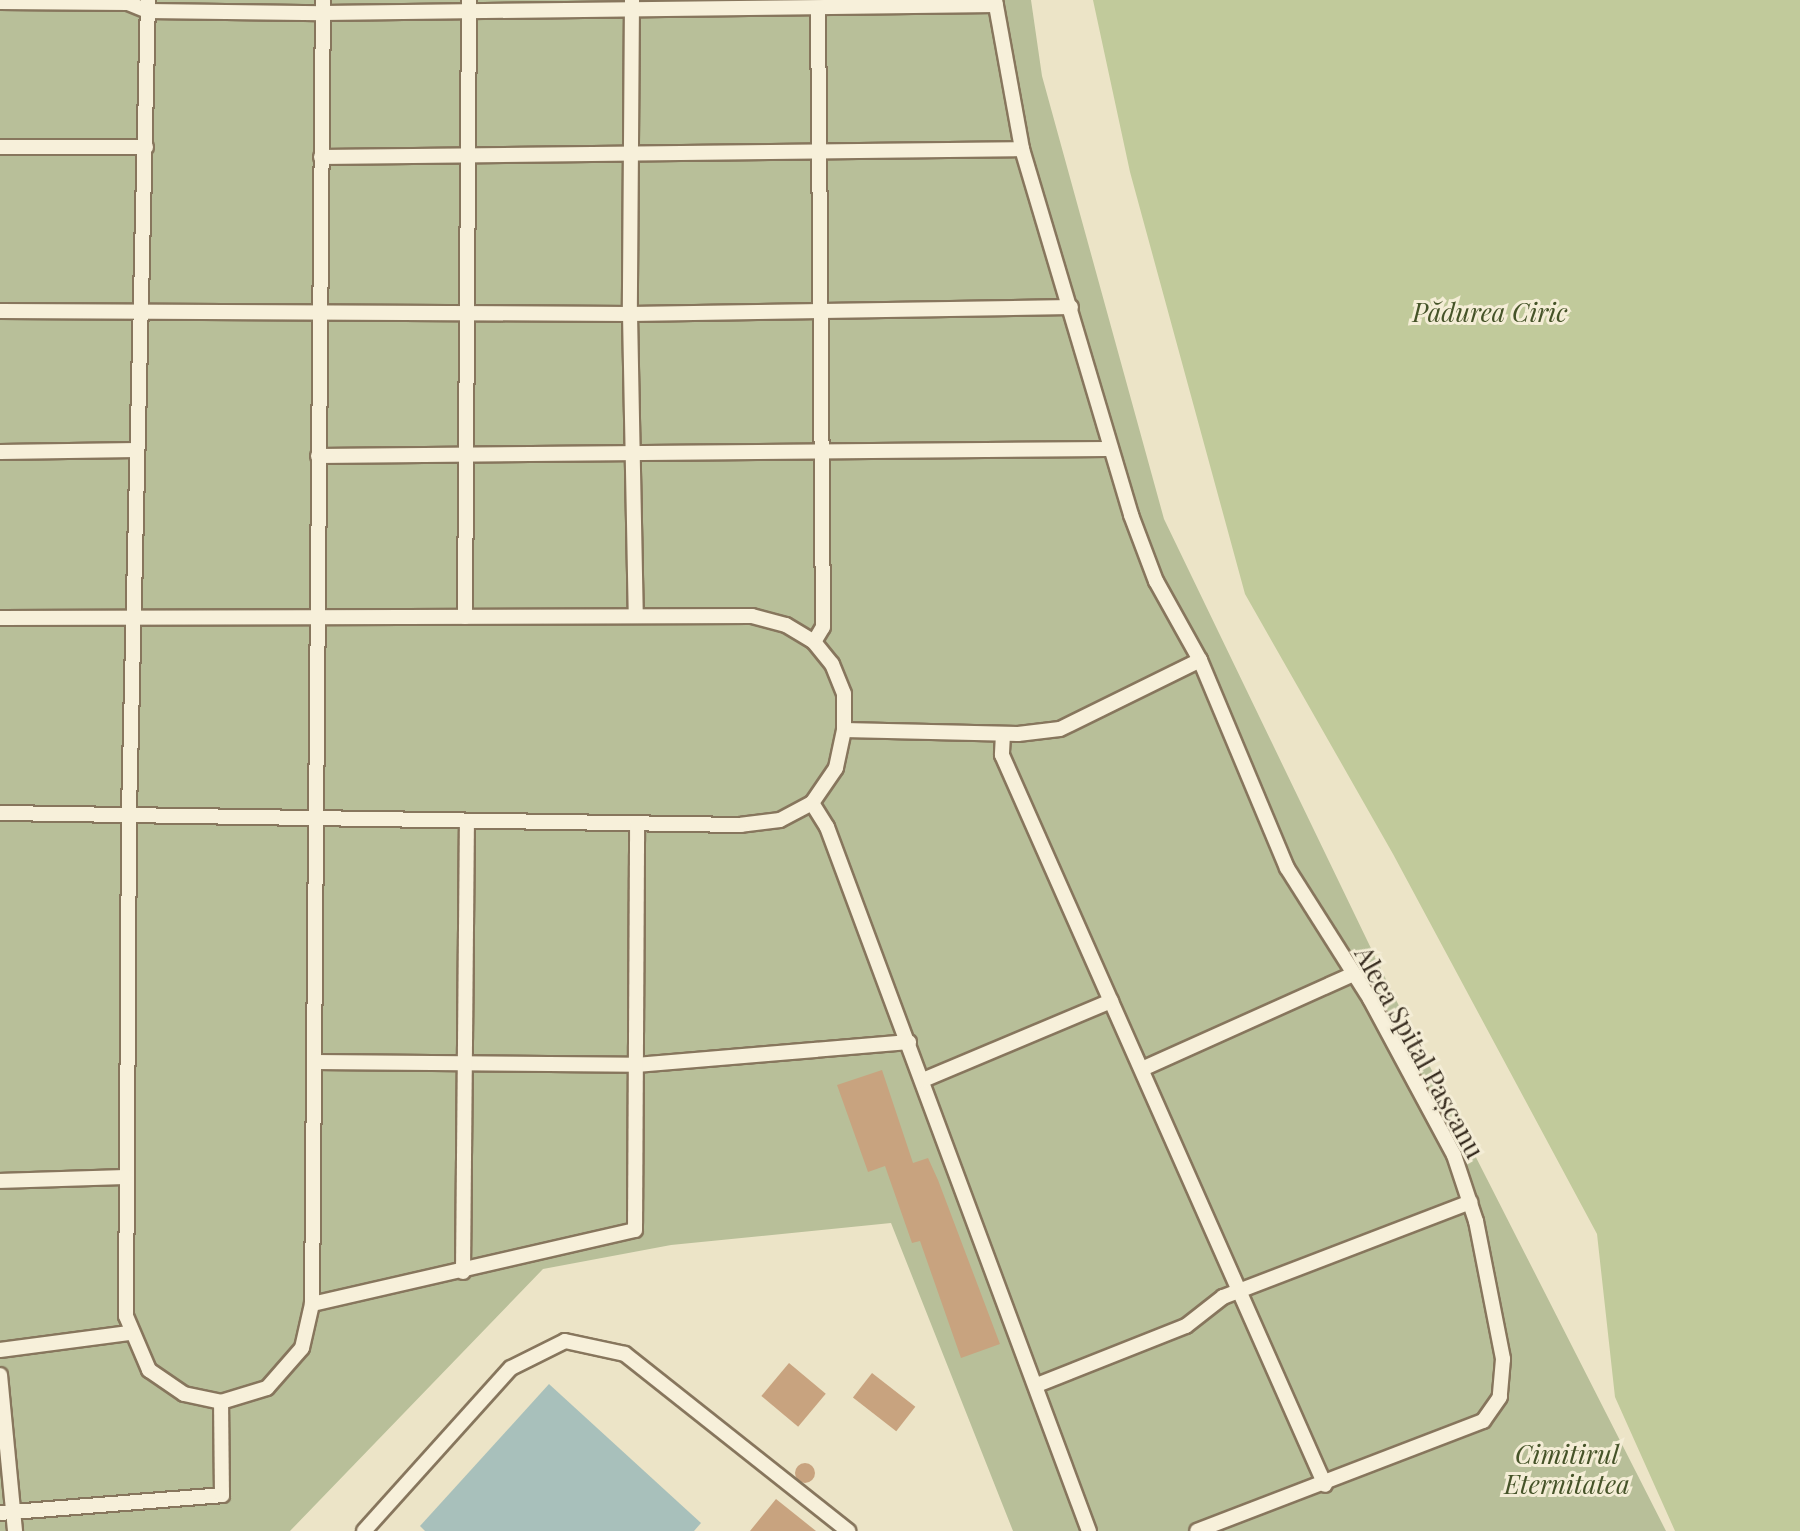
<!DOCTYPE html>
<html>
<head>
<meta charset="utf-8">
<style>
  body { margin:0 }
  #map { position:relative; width:1800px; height:1531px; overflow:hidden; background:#ece4c7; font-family:"Playfair Display",serif }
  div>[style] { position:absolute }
  .green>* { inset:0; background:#c1ca9b }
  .cemetery>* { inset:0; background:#b8bf99 }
  .water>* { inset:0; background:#a8c0bb }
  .building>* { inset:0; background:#c8a37f; transform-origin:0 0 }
  .round { border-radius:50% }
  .roads { filter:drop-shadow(2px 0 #87765d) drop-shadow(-2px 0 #87765d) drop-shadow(0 2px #87765d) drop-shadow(0 -2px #87765d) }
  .lane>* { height:14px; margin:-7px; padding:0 7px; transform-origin:7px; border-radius:7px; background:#f7f0da }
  span { translate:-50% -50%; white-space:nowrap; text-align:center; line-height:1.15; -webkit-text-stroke:6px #f4edd6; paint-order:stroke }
  .park-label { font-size:26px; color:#455328; font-style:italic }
  .street-label { font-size:26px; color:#382d20 }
</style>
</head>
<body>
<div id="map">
  <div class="green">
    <i style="clip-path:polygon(1093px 0,1800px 0,1800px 1531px,1675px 1531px,1615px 1397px,1597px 1234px,1393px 854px,1245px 594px,1130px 172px)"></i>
  </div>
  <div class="cemetery">
    <i style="clip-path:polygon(0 0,1031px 0,1042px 76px,1164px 519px,1394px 996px,1666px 1531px,1013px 1531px,891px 1223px,671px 1245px,543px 1269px,290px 1531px,0 1531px)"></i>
  </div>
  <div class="water">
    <i style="clip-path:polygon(549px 1384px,701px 1523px,694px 1531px,425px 1531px,420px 1526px)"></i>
  </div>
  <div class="building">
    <i style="clip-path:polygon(882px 1070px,913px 1163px,928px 1158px,938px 1180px,1000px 1344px,961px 1358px,920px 1241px,912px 1243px,885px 1166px,868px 1172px,837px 1085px)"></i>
    <i style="left:789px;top:1363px;width:48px;height:43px;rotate:40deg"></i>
    <i style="left:872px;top:1373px;width:55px;height:31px;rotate:38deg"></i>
    <i class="round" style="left:795px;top:1463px;width:20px;height:20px"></i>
    <i style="clip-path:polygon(776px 1499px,816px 1531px,750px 1531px)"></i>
  </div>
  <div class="roads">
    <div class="lane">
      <i style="left:148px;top:0;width:815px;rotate:91.34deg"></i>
      <i style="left:129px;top:815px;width:501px;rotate:90.34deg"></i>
      <i style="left:126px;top:1316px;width:59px;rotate:66.9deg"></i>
      <i style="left:149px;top:1370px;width:42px;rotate:34.4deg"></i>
      <i style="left:184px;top:1394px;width:38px;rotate:12deg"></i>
      <i style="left:221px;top:1402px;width:48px;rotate:-16.9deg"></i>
      <i style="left:267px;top:1388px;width:53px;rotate:-48.8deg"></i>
      <i style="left:302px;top:1348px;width:45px;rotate:-77.2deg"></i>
      <i style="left:312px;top:1304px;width:1304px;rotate:-89.52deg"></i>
      <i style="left:632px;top:0;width:314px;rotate:90.4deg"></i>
      <i style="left:630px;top:314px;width:302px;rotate:88.9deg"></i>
      <i style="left:995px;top:0;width:151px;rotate:79.7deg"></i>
      <i style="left:1022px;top:149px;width:382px;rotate:73.4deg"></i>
      <i style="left:1131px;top:515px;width:71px;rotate:69.3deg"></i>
      <i style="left:1156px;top:581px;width:90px;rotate:60.9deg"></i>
      <i style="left:1200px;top:660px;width:225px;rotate:67.3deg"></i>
      <i style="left:1287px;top:868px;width:155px;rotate:57.6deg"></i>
      <i style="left:1370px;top:999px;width:177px;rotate:61.7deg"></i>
      <i style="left:1454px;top:1155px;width:70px;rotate:71.6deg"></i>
      <i style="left:1476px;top:1221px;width:141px;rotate:78.9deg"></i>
      <i style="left:1503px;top:1359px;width:38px;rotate:95deg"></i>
      <i style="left:1500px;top:1397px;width:29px;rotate:125deg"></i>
      <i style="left:1483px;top:1421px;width:306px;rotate:159deg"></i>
      <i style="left:0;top:2px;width:128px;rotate:0.4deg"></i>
      <i style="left:128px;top:3px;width:22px;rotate:22deg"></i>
      <i style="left:148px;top:11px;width:175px;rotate:0.7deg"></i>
      <i style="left:323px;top:13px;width:673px;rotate:-0.68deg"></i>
      <i style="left:0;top:147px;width:146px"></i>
      <i style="left:321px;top:157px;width:701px;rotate:-0.65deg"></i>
      <i style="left:0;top:311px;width:630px;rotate:0.27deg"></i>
      <i style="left:630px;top:314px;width:441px;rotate:-0.9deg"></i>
      <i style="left:0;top:452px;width:137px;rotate:-0.8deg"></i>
      <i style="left:318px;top:456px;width:789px;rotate:-0.51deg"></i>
      <i style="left:465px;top:617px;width:617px;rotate:-89.63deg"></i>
      <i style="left:0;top:618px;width:752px;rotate:-0.15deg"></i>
      <i style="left:752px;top:616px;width:35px;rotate:15deg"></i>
      <i style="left:786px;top:625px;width:33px;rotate:31deg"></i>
      <i style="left:814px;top:642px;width:28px;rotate:51deg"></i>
      <i style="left:832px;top:664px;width:32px;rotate:68deg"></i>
      <i style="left:844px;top:694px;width:36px;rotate:90deg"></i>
      <i style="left:844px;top:730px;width:39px;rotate:102deg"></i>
      <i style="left:836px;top:768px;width:42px;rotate:124.4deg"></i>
      <i style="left:812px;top:803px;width:36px;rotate:152deg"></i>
      <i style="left:780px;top:820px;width:39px;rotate:173deg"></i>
      <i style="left:741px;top:825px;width:741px;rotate:-179.07deg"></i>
      <i style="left:814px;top:642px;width:17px;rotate:-59deg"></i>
      <i style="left:823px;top:627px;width:618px;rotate:-90.46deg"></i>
      <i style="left:844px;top:730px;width:174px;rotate:1.3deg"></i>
      <i style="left:1018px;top:734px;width:42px;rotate:-6.8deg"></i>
      <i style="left:1060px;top:729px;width:156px;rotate:-26.2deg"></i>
      <i style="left:1003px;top:734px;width:21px;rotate:93deg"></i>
      <i style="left:1002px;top:755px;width:798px;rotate:66.13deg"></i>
      <i style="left:812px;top:803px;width:28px;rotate:58deg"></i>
      <i style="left:827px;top:827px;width:751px;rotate:69.59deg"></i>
      <i style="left:315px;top:1062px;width:321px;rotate:0.5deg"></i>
      <i style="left:636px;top:1065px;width:274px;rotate:-4.8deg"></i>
      <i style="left:1142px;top:1069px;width:231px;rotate:-24.2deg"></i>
      <i style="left:923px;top:1080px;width:204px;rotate:-22.8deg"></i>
      <i style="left:0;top:1181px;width:126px;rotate:-1.8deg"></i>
      <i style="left:463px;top:1272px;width:451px;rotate:-89.5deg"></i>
      <i style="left:312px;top:1304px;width:331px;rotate:-12.9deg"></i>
      <i style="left:635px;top:1230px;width:406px;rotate:-89.7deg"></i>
      <i style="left:0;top:1350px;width:130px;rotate:-7.5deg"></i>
      <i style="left:0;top:1375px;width:157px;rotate:84.5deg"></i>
      <i style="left:1037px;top:1385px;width:160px;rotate:-21.6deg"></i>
      <i style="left:1186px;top:1326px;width:47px;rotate:-38.1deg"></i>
      <i style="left:1223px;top:1297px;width:265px;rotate:-21deg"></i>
      <i style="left:0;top:1513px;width:223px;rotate:-4.6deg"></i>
      <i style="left:222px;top:1495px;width:93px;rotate:-90.6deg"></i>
      <i style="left:364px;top:1531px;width:219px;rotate:-48deg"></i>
      <i style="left:511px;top:1368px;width:60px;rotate:-26.6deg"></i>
      <i style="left:565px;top:1341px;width:61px;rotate:12.2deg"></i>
      <i style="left:625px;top:1354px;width:285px;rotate:38.4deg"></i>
    </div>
  </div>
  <div class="park-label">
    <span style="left:1490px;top:312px">Pădurea Ciric</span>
    <span style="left:1567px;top:1469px">Cimitirul<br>Eternitatea</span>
  </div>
  <div class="street-label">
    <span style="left:1420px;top:1052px;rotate:61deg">Aleea Spital Pașcanu</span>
  </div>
</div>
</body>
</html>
